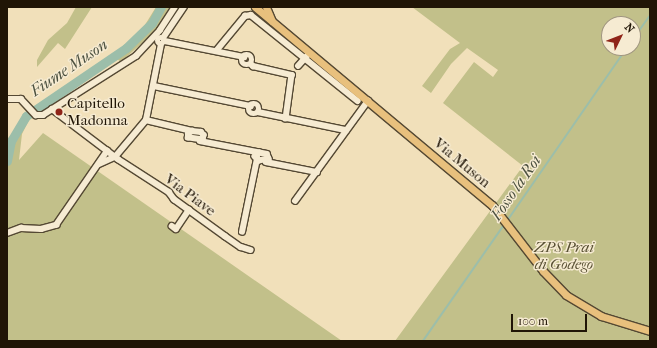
<!DOCTYPE html>
<html>
<head>
<meta charset="utf-8">
<style>
  body { margin:0 }
  #map { position:relative; width:657px; height:348px; overflow:hidden; background:#f1e0ba; font-family:"IM FELL French Canon",serif }
  div>[style] { position:absolute }
  .green>* { inset:0; background:#c2c08a }
  .stream>* { height:1.5px; margin:-0.75px; padding:0 0.75px; transform-origin:0.75px; border-radius:0.75px; background:#9cbeaa }
  .river>* { height:9px; margin:-4.5px; padding:0 4.5px; transform-origin:4.5px; border-radius:4.5px; background:#9cbeaa }
  .roads { filter:drop-shadow(1px 0 #544833) drop-shadow(-1px 0 #544833) drop-shadow(0 1px #544833) drop-shadow(0 -1px #544833) }
  .minor>* { height:5.5px; margin:-2.75px; padding:0 2.75px; transform-origin:2.75px; border-radius:2.75px; background:#f6ebd2 }
  .minor>.ring { margin:-2.75px; padding:0; box-sizing:content-box; background:none; border:5.5px solid #f6ebd2; border-radius:50% }
  .major>* { height:7px; margin:-3.5px; padding:0 3.5px; transform-origin:3.5px; border-radius:3.5px; background:#e8c07d }
  .dots>* { width:11px; height:11px; translate:-50% -50%; box-sizing:border-box; border:2px solid #f6ebd2; border-radius:50% }
  span { translate:-50% -50%; white-space:nowrap; text-align:center; line-height:1.15; -webkit-text-stroke:3px #f6ebd2; paint-order:stroke }
  .poi-label { font-size:15px; color:#201506 }
  .left { translate:0 -50%; text-align:left }
  .street-label { font-size:15px; color:#201506 }
  .park-label { font-size:15px; color:#595134; font-style:italic }
  .water-label { font-size:16px; color:#4b503f; font-style:italic }
  .frame { position:absolute; inset:0; border:8px solid #201506; pointer-events:none }
  .north { position:absolute; left:601px; top:16px; width:40px; height:40px; box-sizing:border-box; background:#f6ebd2; border:1px solid #a09580; border-radius:50%; rotate:47deg; font-size:11px; font-weight:700; line-height:16px; text-align:center; color:#201506 }
  .north::after { content:''; display:block; margin:auto; width:14px; height:18px; background:#8f2418; clip-path:polygon(50% 0,100% 100%,50% 72%,0 100%) }
  .scale { position:absolute; left:511px; top:314px; width:76px; height:18px; box-sizing:border-box; border:2px solid #201506; border-top:0; padding-left:5px; font-size:12px; line-height:14px; white-space:nowrap; color:#201506; -webkit-text-stroke:3px #f6ebd2; paint-order:stroke }
</style>
</head>
<body>
<div id="map">
  <div class="green">
    <i style="clip-path:polygon(76px 7px,92px 7px,65px 49px,58px 43px,37px 67px,37px 60px,48px 40px,67px 23px)"></i>
    <i style="clip-path:polygon(156px 7px,170px 7px,154px 32px,121px 62px,113px 56px,132px 46px)"></i>
    <i style="clip-path:polygon(evenodd,412px 7px,650px 7px,650px 341px,395px 341px,523px 166px,443px 103px,474px 62px,493px 77px,498px 70px,467px 48px,451px 64px,431px 93px,422px 86px,450px 49px,460px 43px,412px 7px,609px 24px,633px 24px,633px 48px,609px 48px,609px 24px)"></i>
    <i style="clip-path:polygon(27px 111px,30px 118px,22px 134px,19px 160px,43px 133px,342px 341px,7px 341px,7px 139px,15px 132px)"></i>
  </div>
  <div class="stream">
    <i style="left:633px;top:39px;width:29px;rotate:-54deg"></i>
    <i style="left:507px;top:221px;width:211px;rotate:-55.3deg"></i>
    <i style="left:423px;top:341px;width:141px;rotate:-55.1deg"></i>
  </div>
  <div class="river">
    <i style="left:7px;top:161px;width:20px;rotate:-79deg"></i>
    <i style="left:11px;top:141px;width:29px;rotate:-59deg"></i>
    <i style="left:26px;top:116px;width:121px;rotate:-34.2deg"></i>
    <i style="left:126px;top:48px;width:36px;rotate:-44deg"></i>
    <i style="left:152px;top:23px;width:18px;rotate:-61deg"></i>
  </div>
  <div class="roads">
    <div class="minor">
      <i class="ring" style="left:157.5px;top:37.5px;width:1.5px;height:1.5px"></i>
      <i style="left:163px;top:38px;width:37px;rotate:-56deg"></i>
      <i style="left:165px;top:41px;width:81px;rotate:11.4deg"></i>
      <i style="left:217px;top:50px;width:44px;rotate:-50.5deg"></i>
      <i style="left:245px;top:16px;width:6px;rotate:-9deg"></i>
      <i style="left:251px;top:15px;width:137px;rotate:38.8deg"></i>
      <i class="ring" style="left:242px;top:55px;width:4.5px;height:4.5px"></i>
      <i style="left:251px;top:64px;width:3px;rotate:45deg"></i>
      <i style="left:253px;top:66px;width:40px;rotate:13deg"></i>
      <i style="left:292px;top:75px;width:44px;rotate:97.8deg"></i>
      <i style="left:298px;top:66px;width:13px;rotate:-48deg"></i>
      <i style="left:154px;top:86px;width:99px;rotate:11.7deg"></i>
      <i style="left:7px;top:99px;width:14px"></i>
      <i style="left:21px;top:99px;width:22px;rotate:47deg"></i>
      <i style="left:36px;top:115px;width:7px"></i>
      <i style="left:43px;top:115px;width:110px;rotate:-32.4deg"></i>
      <i style="left:136px;top:56px;width:35px;rotate:-47deg"></i>
      <i style="left:160px;top:30px;width:27px;rotate:-57deg"></i>
      <i class="ring" style="left:249px;top:104px;width:4.5px;height:4.5px"></i>
      <i style="left:52px;top:109px;width:83px;rotate:37.1deg"></i>
      <i style="left:118px;top:159px;width:61px;rotate:32.9deg"></i>
      <i style="left:169px;top:192px;width:9px;rotate:54deg"></i>
      <i style="left:174px;top:199px;width:63px;rotate:36deg"></i>
      <i style="left:225px;top:236px;width:19px;rotate:35deg"></i>
      <i style="left:241px;top:247px;width:10px;rotate:17deg"></i>
      <i style="left:258px;top:112px;width:90px;rotate:11.6deg"></i>
      <i style="left:146px;top:120px;width:47px;rotate:13.4deg"></i>
      <i style="left:192px;top:131px;width:9px;rotate:6deg"></i>
      <i style="left:201px;top:132px;width:4px;rotate:45deg"></i>
      <i style="left:204px;top:135px;width:5px;rotate:101deg"></i>
      <i style="left:203px;top:140px;width:15px;rotate:-172deg"></i>
      <i style="left:188px;top:138px;width:4px;rotate:-90deg"></i>
      <i style="left:188px;top:134px;width:5px;rotate:-37deg"></i>
      <i style="left:200px;top:141px;width:68px;rotate:11deg"></i>
      <i style="left:267px;top:154px;width:5px;rotate:68deg"></i>
      <i style="left:269px;top:159px;width:10px;rotate:169deg"></i>
      <i style="left:259px;top:161px;width:6px;rotate:-135deg"></i>
      <i style="left:255px;top:157px;width:6px;rotate:-45deg"></i>
      <i style="left:266px;top:162px;width:52px;rotate:11.1deg"></i>
      <i style="left:99px;top:164px;width:17px;rotate:-24deg"></i>
      <i style="left:115px;top:157px;width:48px;rotate:-50deg"></i>
      <i style="left:146px;top:120px;width:77px;rotate:-78.8deg"></i>
      <i style="left:295px;top:201px;width:124px;rotate:-53.9deg"></i>
      <i style="left:172px;top:226px;width:5px;rotate:37deg"></i>
      <i style="left:176px;top:229px;width:23px;rotate:-56deg"></i>
      <i style="left:242px;top:232px;width:75px;rotate:-78.4deg"></i>
      <i style="left:7px;top:233px;width:15px;rotate:-20deg"></i>
      <i style="left:21px;top:228px;width:20px;rotate:3deg"></i>
      <i style="left:41px;top:229px;width:16px;rotate:-15deg"></i>
      <i style="left:56px;top:225px;width:90px;rotate:-55.4deg"></i>
    </div>
    <div class="major">
      <i style="left:255px;top:7px;width:309px;rotate:39.9deg"></i>
      <i style="left:492px;top:205px;width:83px;rotate:52.3deg"></i>
      <i style="left:543px;top:271px;width:33px;rotate:46deg"></i>
      <i style="left:566px;top:295px;width:41px;rotate:31deg"></i>
      <i style="left:601px;top:316px;width:51px;rotate:17deg"></i>
      <i style="left:266px;top:7px;width:15px;rotate:67deg"></i>
    </div>
  </div>
  <div class="dots">
    <i style="left:59px;top:112px;background:#8f2418"></i>
  </div>
  <div class="poi-label">
    <span class="left" style="left:67px;top:112px">Capitello<br>Madonna</span>
  </div>
  <div class="street-label">
    <span style="left:462px;top:163px;rotate:40deg">Via Muson</span>
    <span style="left:190px;top:195px;rotate:37deg">Via Piave</span>
  </div>
  <div class="park-label">
    <span style="left:564px;top:256px">ZPS Prai<br>di Godego</span>
  </div>
  <div class="water-label">
    <span style="left:69px;top:68px;rotate:-34deg">Fiume Muson</span>
    <span style="left:516px;top:188px;rotate:-55deg">Fosso la Roi</span>
  </div>
  <div class="frame"></div>
  <div class="north">N</div>
  <div class="scale">100 m</div>
</div>
</body>
</html>
